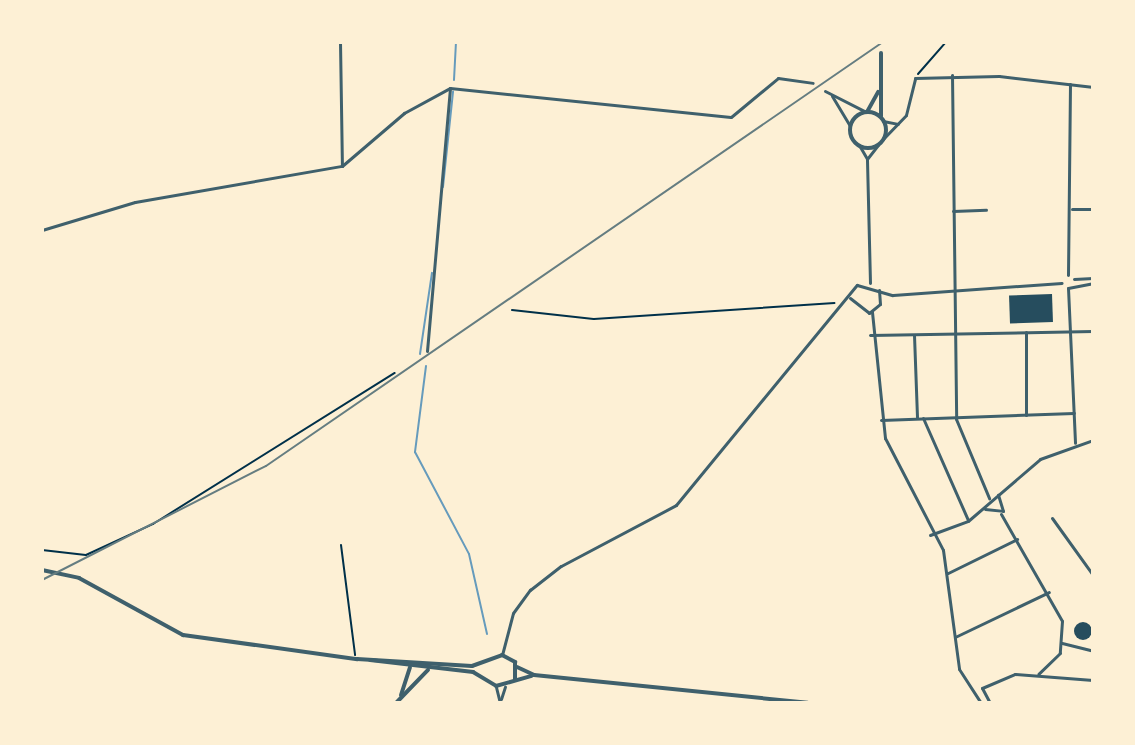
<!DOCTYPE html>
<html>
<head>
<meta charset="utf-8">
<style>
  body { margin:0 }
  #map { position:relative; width:1135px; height:745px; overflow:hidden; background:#fdf0d5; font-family:Manrope,sans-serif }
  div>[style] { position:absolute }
  .stream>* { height:2px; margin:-1px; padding:0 1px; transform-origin:1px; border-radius:1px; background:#669bbc }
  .building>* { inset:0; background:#264d5e; transform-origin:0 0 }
  .round { border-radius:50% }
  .path>* { height:2px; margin:-1px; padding:0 1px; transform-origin:1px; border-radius:1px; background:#003049 }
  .minor>* { height:3px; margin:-1.5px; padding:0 1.5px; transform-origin:1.5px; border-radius:1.5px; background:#3f606c }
  .tertiary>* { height:4px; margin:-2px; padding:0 2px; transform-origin:2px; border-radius:2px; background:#3f606c }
  .tertiary>.ring { margin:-2px; padding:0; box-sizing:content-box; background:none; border:4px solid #3f606c; border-radius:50% }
  .rail>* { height:2px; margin:-1px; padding:0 1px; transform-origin:1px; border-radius:1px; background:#657d81 }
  span { translate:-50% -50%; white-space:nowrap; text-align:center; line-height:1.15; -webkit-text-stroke:8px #fdf0d5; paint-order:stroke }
  .frame { position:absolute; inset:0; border:44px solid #fdf0d5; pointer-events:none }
</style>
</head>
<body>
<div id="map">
  <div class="stream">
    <i style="left:454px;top:80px;width:38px;rotate:-87deg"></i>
    <i style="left:443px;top:187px;width:96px;rotate:-84deg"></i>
    <i style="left:420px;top:354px;width:82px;rotate:-81.6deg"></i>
    <i style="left:426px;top:366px;width:87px;rotate:97.3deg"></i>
    <i style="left:415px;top:452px;width:115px;rotate:62.1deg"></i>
    <i style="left:469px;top:554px;width:82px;rotate:77.3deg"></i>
  </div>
  <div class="building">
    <i style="left:1052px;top:294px;width:28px;height:43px;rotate:88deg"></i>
    <i class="round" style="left:1074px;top:622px;width:18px;height:18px"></i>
  </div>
  <div class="path">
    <i style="left:918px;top:74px;width:43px;rotate:-48.8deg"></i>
    <i style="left:512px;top:310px;width:82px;rotate:6.3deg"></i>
    <i style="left:594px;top:319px;width:241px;rotate:-3.8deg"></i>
    <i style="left:341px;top:545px;width:111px;rotate:82.7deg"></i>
    <i style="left:42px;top:550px;width:44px;rotate:6.5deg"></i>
    <i style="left:86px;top:555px;width:74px;rotate:-24.8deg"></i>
    <i style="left:153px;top:524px;width:285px;rotate:-32deg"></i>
  </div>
  <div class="minor">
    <i style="left:340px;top:42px;width:124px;rotate:89.1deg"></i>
    <i style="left:952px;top:75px;width:344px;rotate:89.3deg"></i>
    <i style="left:956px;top:419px;width:86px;rotate:67.3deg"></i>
    <i style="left:825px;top:91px;width:46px;rotate:27.1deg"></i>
    <i style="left:832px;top:96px;width:35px;rotate:59deg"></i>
    <i style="left:883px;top:121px;width:15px;rotate:11deg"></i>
    <i style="left:883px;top:139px;width:33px;rotate:-46deg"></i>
    <i style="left:906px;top:115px;width:38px;rotate:-76deg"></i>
    <i style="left:915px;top:78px;width:84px;rotate:-1.4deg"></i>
    <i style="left:999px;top:76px;width:95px;rotate:6.7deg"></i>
    <i style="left:859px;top:145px;width:16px;rotate:60deg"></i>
    <i style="left:1072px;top:209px;width:21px"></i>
    <i style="left:953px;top:211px;width:33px;rotate:-2deg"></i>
    <i style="left:42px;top:230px;width:97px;rotate:-16.8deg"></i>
    <i style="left:135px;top:202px;width:210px;rotate:-9.9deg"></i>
    <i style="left:342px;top:166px;width:82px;rotate:-40.5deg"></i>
    <i style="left:404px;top:113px;width:52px;rotate:-28.5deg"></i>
    <i style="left:450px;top:88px;width:282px;rotate:5.9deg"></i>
    <i style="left:731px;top:117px;width:61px;rotate:-39.7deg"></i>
    <i style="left:778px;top:78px;width:35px;rotate:8deg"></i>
    <i style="left:1068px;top:275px;width:191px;rotate:-89.4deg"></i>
    <i style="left:1074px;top:279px;width:19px;rotate:-3deg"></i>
    <i style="left:870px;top:283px;width:124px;rotate:-91.4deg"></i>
    <i style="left:867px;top:159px;width:18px;rotate:-52deg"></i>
    <i style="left:1068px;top:288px;width:155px;rotate:87.4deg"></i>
    <i style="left:1068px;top:288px;width:25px;rotate:-11deg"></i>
    <i style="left:850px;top:298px;width:24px;rotate:38deg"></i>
    <i style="left:869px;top:313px;width:14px;rotate:-39deg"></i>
    <i style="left:880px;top:304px;width:14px;rotate:-94deg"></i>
    <i style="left:872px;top:312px;width:127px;rotate:84.1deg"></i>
    <i style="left:885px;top:438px;width:126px;rotate:62.6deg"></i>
    <i style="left:943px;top:550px;width:120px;rotate:82.3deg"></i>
    <i style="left:959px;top:669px;width:40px;rotate:57.1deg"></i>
    <i style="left:1026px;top:332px;width:83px;rotate:90deg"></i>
    <i style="left:870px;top:335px;width:223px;rotate:-1deg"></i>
    <i style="left:914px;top:335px;width:82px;rotate:87.9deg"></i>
    <i style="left:427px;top:351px;width:264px;rotate:-85deg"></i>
    <i style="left:923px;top:418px;width:111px;rotate:66.2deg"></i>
    <i style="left:881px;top:420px;width:193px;rotate:-2.1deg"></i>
    <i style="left:985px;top:509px;width:18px;rotate:6deg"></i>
    <i style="left:1003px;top:511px;width:17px;rotate:-107deg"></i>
    <i style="left:1001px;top:514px;width:123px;rotate:60.3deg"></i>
    <i style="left:1062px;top:621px;width:32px;rotate:94deg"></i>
    <i style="left:1060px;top:653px;width:30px;rotate:136deg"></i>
    <i style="left:1052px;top:518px;width:70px;rotate:54.3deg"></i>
    <i style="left:930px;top:535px;width:40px;rotate:-20.2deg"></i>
    <i style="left:968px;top:521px;width:95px;rotate:-40.7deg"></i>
    <i style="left:1040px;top:459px;width:56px;rotate:-19.7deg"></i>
    <i style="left:948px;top:573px;width:77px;rotate:-26.2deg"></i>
    <i style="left:955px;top:637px;width:104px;rotate:-25.6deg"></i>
    <i style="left:1062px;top:643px;width:32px;rotate:14deg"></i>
    <i style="left:502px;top:655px;width:43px;rotate:-75.3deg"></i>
    <i style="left:513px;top:613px;width:29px;rotate:-54deg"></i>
    <i style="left:530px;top:590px;width:39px;rotate:-38deg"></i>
    <i style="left:561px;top:566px;width:130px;rotate:-27.9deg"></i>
    <i style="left:676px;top:505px;width:285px;rotate:-50.6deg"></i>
    <i style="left:857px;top:285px;width:37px;rotate:16deg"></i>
    <i style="left:893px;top:295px;width:169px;rotate:-4.1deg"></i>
    <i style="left:496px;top:687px;width:16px;rotate:76deg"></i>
    <i style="left:501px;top:699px;width:13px;rotate:-72deg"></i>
    <i style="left:990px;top:703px;width:17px;rotate:-118deg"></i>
    <i style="left:982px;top:688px;width:36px;rotate:-23deg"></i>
    <i style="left:1015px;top:674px;width:78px;rotate:4.4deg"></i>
  </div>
  <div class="tertiary">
    <i style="left:867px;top:112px;width:23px;rotate:-61deg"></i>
    <i class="ring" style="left:850px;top:112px;width:32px;height:32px"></i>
    <i style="left:881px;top:116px;width:63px;rotate:-90deg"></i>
    <i style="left:42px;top:570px;width:38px;rotate:12deg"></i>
    <i style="left:79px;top:578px;width:119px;rotate:28.7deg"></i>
    <i style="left:183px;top:635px;width:176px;rotate:7.9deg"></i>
    <i style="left:357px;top:659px;width:115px;rotate:3.5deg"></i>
    <i style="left:472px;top:666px;width:32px;rotate:-20deg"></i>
    <i style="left:502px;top:655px;width:15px;rotate:28deg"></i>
    <i style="left:515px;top:662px;width:18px;rotate:90deg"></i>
    <i style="left:370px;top:660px;width:104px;rotate:6.6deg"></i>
    <i style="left:473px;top:672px;width:27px;rotate:31deg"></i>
    <i style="left:496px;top:686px;width:37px;rotate:-16deg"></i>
    <i style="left:517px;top:667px;width:19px;rotate:25deg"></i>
    <i style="left:534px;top:675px;width:275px;rotate:5.8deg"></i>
    <i style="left:401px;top:695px;width:29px;rotate:-72deg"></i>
    <i style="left:396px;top:703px;width:46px;rotate:-45.9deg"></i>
  </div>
  <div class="rail">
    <i style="left:42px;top:580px;width:251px;rotate:-27deg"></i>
    <i style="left:266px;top:466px;width:749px;rotate:-34.5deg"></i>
  </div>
  <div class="frame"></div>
</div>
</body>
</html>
